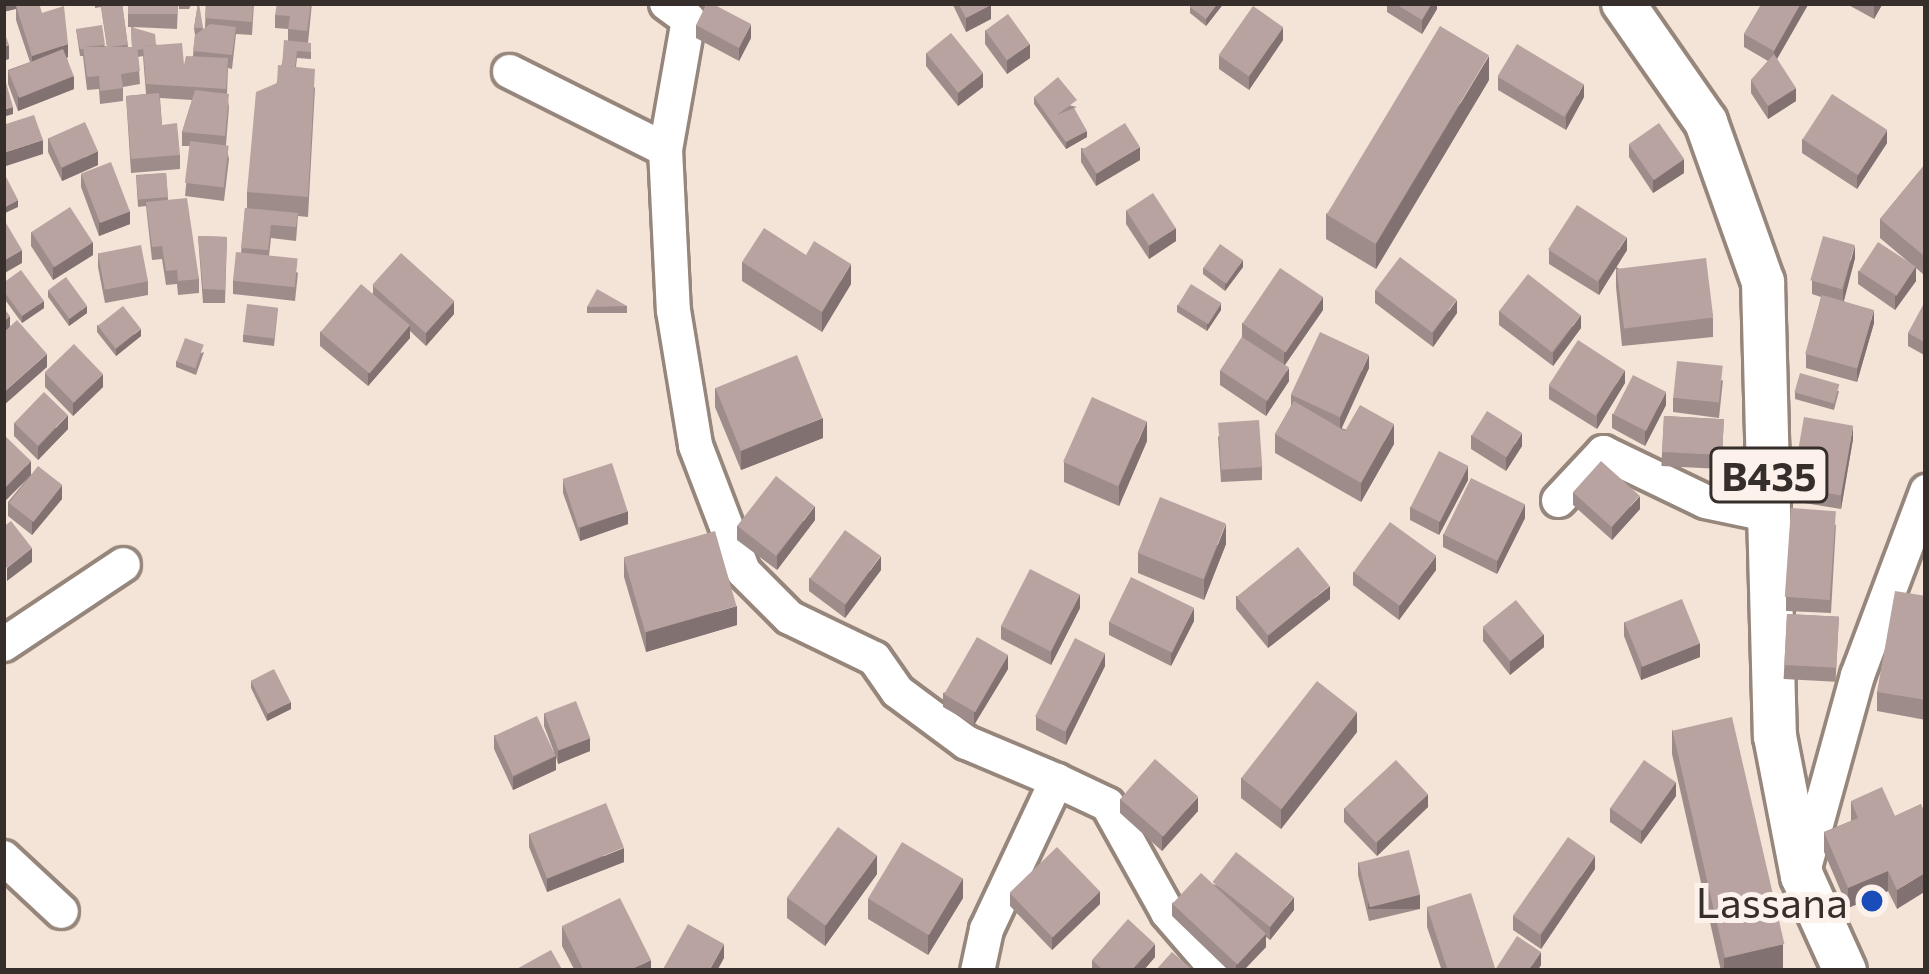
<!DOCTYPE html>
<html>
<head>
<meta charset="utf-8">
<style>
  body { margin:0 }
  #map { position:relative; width:1929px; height:974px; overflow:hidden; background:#f4e3d7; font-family:Commissioner,sans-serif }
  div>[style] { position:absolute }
  .roads { filter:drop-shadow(3px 0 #96867b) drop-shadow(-3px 0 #96867b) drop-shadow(0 3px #96867b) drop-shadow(0 -3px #96867b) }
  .minor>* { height:33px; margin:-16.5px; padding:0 16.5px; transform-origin:16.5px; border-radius:16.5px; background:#fff }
  .major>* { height:42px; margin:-21px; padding:0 21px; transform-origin:21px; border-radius:21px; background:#fff }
  .wall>* { inset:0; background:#9e8c8a; transform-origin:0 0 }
  .shaded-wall>* { inset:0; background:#817271; transform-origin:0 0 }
  .building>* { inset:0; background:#b8a3a1; transform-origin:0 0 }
  .dots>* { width:33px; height:33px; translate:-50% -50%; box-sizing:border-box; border:6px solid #fcf2eb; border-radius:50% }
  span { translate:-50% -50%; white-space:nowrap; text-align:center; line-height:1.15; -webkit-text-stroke:10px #fcf2eb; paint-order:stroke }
  .shield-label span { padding:3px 9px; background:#fcf2eb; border:3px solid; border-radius:9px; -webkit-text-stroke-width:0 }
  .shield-label { font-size:39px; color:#352e2a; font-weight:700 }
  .poi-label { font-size:42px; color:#352e2a }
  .right { translate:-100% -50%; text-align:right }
  .frame { position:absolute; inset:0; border:6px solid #352e2a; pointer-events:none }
</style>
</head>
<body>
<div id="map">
  <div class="roads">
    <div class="minor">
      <i style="left:666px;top:3px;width:27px;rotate:36deg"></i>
      <i style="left:688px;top:19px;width:132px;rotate:100deg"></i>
      <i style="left:665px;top:149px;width:161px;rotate:87.2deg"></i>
      <i style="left:673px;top:310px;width:137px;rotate:80.7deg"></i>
      <i style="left:695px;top:445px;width:135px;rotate:69.1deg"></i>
      <i style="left:743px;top:571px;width:65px;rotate:45deg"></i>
      <i style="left:789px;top:617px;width:94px;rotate:25.8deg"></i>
      <i style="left:874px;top:658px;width:40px;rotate:55.1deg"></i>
      <i style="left:897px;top:691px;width:86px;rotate:36.5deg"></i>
      <i style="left:966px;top:742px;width:98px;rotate:22.9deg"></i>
      <i style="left:509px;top:71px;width:174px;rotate:26.6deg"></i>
      <i style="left:1558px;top:500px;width:66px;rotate:-46.8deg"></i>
      <i style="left:1603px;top:452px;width:113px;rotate:25.7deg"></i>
      <i style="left:1705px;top:501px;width:67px;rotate:12deg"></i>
      <i style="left:3px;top:644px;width:144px;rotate:-33.7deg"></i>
      <i style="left:3px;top:857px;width:79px;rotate:43deg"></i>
      <i style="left:1803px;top:871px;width:203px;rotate:-74.6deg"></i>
      <i style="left:1857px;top:675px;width:197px;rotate:-69.4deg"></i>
      <i style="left:977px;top:971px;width:43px;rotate:-77.9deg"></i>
      <i style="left:986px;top:929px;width:165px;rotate:-64.8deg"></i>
      <i style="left:1056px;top:780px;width:56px;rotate:25.2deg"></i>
      <i style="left:1107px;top:804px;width:124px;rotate:60.9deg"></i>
      <i style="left:1167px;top:912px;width:78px;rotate:49.2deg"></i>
    </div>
    <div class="major">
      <i style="left:1623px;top:3px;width:145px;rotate:55.1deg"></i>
      <i style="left:1706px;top:122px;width:170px;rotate:70.4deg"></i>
      <i style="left:1763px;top:282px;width:454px;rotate:88.5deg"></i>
      <i style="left:1775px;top:736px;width:143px;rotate:79.1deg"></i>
      <i style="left:1802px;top:876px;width:104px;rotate:65.6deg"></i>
    </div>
  </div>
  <div class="wall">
    <i style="clip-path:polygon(3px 3px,42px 13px,68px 57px,67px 58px,74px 89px,18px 111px,8px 84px,8px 70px,30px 62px,16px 20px,16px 9px,3px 12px)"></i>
    <i style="clip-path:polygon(95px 3px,122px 3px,128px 47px,132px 47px,131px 27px,128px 27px,128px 3px,178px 3px,177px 29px,133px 27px,184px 65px,193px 56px,195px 35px,194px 28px,198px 3px,203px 29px,205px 28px,206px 3px,254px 3px,252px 35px,236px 34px,232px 69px,228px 68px,227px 94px,229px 107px,226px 145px,229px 159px,224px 201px,185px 196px,190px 146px,182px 146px,182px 132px,192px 100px,160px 98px,162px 125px,180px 155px,180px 169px,131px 173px,126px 96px,146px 94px,143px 56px,138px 57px,140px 84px,123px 87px,123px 101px,100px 104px,99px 89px,87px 90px,83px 56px,80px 56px,76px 29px,107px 47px,101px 7px,95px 8px)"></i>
    <i style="clip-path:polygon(179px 3px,192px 3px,189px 9px,179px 9px)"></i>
    <i style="clip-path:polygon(312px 3px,308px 43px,311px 43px,311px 59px,297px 58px,296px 67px,315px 88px,308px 217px,298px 216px,296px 241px,271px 238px,269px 256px,298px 273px,295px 301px,233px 294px,233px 281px,241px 253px,245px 208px,247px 208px,247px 192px,288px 41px,288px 29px,275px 28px,275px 15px)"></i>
    <i style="clip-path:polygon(952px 3px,990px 3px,991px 19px,966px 32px)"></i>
    <i style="clip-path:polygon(1193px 3px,1224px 3px,1206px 26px,1190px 13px,1190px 7px)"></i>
    <i style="clip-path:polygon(1387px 3px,1437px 3px,1437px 9px,1422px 34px,1387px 12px)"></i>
    <i style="clip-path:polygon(1762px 3px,1809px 3px,1777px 59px,1796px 101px,1768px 119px,1751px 93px,1751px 80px,1768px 61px,1744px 47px,1744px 34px)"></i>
    <i style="clip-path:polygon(1845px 3px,1883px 3px,1874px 19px)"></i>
    <i style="clip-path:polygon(696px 25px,751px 38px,739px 61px,696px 38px)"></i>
    <i style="clip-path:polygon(985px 30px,1030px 58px,1007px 74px,985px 44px)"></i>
    <i style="clip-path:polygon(1283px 40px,1249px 90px,1219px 69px,1219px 56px)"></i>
    <i style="clip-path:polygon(926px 53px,983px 87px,958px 106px,926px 66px)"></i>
    <i style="clip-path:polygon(1498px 77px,1584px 97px,1566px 130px,1498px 90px)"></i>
    <i style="clip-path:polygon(1489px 80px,1376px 269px,1326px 239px,1326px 214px)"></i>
    <i style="clip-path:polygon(1034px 97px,1077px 107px,1074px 108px,1087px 137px,1066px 149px,1034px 104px)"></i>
    <i style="clip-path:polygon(48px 138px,98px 165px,62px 181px,48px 152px)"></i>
    <i style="clip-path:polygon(1802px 139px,1887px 143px,1857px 189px,1802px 153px)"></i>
    <i style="clip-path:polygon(1629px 144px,1684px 173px,1653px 193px,1629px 157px)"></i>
    <i style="clip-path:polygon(1081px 148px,1140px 160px,1096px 186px,1081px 162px)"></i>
    <i style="clip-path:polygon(1926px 163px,1923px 274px,1916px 268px,1916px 281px,1895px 310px,1858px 284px,1858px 271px,1911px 264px,1880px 238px,1880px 219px)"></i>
    <i style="clip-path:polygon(166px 173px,168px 200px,199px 279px,199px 293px,178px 295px,177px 284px,166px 285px,162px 259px,152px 260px,146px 206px,138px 207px,136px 175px)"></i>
    <i style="clip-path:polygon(81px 174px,130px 224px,99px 236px,81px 187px)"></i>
    <i style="clip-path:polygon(1126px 210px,1176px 241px,1149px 259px,1126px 224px)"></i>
    <i style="clip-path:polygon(31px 232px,93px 255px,53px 280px,31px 246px)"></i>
    <i style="clip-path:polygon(198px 236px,227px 237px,225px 303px,203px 303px)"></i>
    <i style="clip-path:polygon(1549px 250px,1627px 250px,1599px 295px,1549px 264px)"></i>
    <i style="clip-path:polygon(98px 253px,148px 281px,148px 295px,105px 303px,98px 267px)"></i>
    <i style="clip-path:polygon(1855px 258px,1844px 301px,1874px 323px,1857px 382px,1806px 368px,1806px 354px,1821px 297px,1812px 294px,1812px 281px)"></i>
    <i style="clip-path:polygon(742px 262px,851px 284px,822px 332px,742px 281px)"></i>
    <i style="clip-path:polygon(1243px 267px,1225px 291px,1203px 274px,1203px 268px)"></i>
    <i style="clip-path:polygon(1616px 267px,1713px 318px,1713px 337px,1622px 346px,1616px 287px)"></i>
    <i style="clip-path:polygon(3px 283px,44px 308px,22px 323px,3px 297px)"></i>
    <i style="clip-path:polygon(373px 285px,454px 314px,426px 346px,410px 331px,410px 338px,368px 386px,320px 346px,320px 332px,373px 293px)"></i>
    <i style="clip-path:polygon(48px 290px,87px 313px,69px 326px,48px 297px)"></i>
    <i style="clip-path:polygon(1375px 290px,1457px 313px,1433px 347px,1375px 303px)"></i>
    <i style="clip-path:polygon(1177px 305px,1221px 310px,1207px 331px,1177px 312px)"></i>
    <i style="left:627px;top:306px;width:7px;height:40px;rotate:90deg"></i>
    <i style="clip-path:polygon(1926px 306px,1926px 356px,1908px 346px,1908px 333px)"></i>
    <i style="clip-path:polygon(278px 308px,274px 346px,243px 342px,243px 335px)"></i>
    <i style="clip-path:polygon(1323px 310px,1285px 365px,1289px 381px,1266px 416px,1220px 385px,1220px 371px,1242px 337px,1242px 323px)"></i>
    <i style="clip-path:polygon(1499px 311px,1581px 328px,1553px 366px,1499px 325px)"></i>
    <i style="clip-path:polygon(97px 325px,141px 336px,116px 356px,97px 332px)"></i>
    <i style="clip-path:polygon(204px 352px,196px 375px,176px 367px,176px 361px)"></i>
    <i style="clip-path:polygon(1369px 368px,1341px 428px,1394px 444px,1361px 502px,1275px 453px,1275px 434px,1291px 406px,1291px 395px)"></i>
    <i style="clip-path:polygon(45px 373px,103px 387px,73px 416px,45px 387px)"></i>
    <i style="clip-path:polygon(1723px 380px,1719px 418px,1673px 412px,1673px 398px)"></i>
    <i style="clip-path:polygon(1625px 383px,1597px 429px,1549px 399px,1549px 386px)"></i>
    <i style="clip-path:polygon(715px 388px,823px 438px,741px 470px,715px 407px)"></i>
    <i style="clip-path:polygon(1839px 391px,1834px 410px,1795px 399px,1795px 392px)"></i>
    <i style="clip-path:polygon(1666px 405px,1645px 446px,1612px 428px,1612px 414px)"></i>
    <i style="left:1664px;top:416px;width:60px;height:50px;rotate:3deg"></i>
    <i style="clip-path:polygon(14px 423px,68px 429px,38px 460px,14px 436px)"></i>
    <i style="clip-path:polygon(3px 434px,31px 474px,62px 499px,32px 535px,8px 516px,8px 502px,27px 479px,3px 503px)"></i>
    <i style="clip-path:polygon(1471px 435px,1522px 446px,1506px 471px,1471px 449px)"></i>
    <i style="clip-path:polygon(1218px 436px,1262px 467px,1262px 480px,1221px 482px)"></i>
    <i style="clip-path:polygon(1853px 439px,1841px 509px,1792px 501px,1792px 487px)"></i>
    <i style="clip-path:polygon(1147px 441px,1119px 506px,1064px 482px,1064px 462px)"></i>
    <i style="clip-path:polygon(563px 480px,628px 524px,580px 541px,563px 493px)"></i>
    <i style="clip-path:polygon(1468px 480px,1439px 535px,1410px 520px,1410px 507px)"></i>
    <i style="clip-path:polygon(1573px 492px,1640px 509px,1612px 540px,1573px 505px)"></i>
    <i style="clip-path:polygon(1525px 518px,1497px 574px,1443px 547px,1443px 534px)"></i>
    <i style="clip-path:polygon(815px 520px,777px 570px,737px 540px,737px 526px)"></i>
    <i style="clip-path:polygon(1836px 524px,1831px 613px,1786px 611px,1786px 597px)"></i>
    <i style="clip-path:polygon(1226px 544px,1204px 600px,1138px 573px,1138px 553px)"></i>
    <i style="clip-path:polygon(624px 557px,737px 625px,646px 652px,624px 577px)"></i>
    <i style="clip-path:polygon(881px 570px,845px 618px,809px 591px,809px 578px)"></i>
    <i style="clip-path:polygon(1436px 570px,1399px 620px,1353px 585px,1353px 572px)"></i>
    <i style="clip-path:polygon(1236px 596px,1330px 599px,1268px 648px,1236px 609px)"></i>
    <i style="clip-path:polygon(1926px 596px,1926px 720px,1877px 711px,1877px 692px)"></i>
    <i style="clip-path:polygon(1080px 608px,1051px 665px,1001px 639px,1001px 626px)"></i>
    <i style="left:1787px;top:614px;width:52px;height:65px;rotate:3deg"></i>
    <i style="clip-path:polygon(1194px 621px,1171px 666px,1109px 635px,1109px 622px)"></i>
    <i style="clip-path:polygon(1624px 622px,1700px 657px,1641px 680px,1624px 636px)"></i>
    <i style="clip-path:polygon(1483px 628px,1544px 647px,1510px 675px,1483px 641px)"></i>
    <i style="clip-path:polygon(1105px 666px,1066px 745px,1036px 730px,1036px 717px)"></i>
    <i style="clip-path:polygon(1008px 669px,974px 725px,943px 707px,943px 693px)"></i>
    <i style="clip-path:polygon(251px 681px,291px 709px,267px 721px,251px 688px)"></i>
    <i style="clip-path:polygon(544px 713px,590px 751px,558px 764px,556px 757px,556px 770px,513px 790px,494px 749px,494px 735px,554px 752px,544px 726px)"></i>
    <i style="clip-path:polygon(1672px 729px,1783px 969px,1775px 971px,1721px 971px,1672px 754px)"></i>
    <i style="clip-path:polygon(1357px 732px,1281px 829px,1241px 798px,1241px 778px)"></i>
    <i style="clip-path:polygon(1676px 796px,1641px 844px,1610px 822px,1610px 808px)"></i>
    <i style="clip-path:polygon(1120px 799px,1198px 811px,1162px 851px,1120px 813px)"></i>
    <i style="clip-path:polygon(1851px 801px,1895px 816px,1921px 804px,1897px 909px,1888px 891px,1848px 908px,1824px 852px,1824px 832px,1851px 821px)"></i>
    <i style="clip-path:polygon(1428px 807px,1377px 856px,1344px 822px,1344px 808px)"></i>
    <i style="clip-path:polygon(529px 834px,624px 862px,547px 892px,529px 847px)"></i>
    <i style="clip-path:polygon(1358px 862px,1420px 909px,1369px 921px,1358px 875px)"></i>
    <i style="clip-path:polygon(1595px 869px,1541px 949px,1513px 930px,1513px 916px)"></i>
    <i style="clip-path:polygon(877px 874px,825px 946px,787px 918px,787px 898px)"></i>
    <i style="clip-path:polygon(1213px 884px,1294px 910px,1270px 940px,1266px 937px,1266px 947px,1243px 971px,1229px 971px,1172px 916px,1172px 903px)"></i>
    <i style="clip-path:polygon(1010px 893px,1100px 904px,1052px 950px,1010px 906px)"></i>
    <i style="clip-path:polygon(963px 898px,928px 955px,868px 919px,868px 899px)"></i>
    <i style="clip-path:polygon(1427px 907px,1495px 969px,1541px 965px,1537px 971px,1442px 971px,1427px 927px)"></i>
    <i style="clip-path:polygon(562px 926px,651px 971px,575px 971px,562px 946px)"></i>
    <i style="clip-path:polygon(1155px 957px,1143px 971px,1092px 971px,1092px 960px)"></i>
  </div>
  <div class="shaded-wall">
    <i style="clip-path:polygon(3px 3px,35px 3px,35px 4px,3px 12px)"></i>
    <i style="clip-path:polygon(1218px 3px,1224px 3px,1206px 26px,1206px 19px)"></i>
    <i style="clip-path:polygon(1432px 3px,1437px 3px,1437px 9px,1422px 34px,1422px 20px)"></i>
    <i style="clip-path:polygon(1801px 3px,1809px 3px,1774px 64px,1774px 51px)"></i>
    <i style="clip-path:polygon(1874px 3px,1883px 3px,1874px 19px)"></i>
    <i style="clip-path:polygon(991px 5px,991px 19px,966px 32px,966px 18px)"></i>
    <i style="clip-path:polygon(751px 24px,751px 38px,739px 61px,739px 48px)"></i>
    <i style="clip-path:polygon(1283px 27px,1283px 40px,1249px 90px,1249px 77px)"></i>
    <i style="clip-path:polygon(68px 44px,68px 57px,32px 69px,32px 56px)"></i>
    <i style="clip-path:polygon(1030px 44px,1030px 58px,1007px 74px,1007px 60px)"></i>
    <i style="clip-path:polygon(9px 45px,9px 59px,3px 61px,3px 47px)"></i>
    <i style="clip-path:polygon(1489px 56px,1489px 80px,1376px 269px,1376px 244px)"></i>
    <i style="clip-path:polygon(983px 73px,983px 87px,958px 106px,958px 93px)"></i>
    <i style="clip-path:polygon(74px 76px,74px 89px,18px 111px,18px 97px)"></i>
    <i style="clip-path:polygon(1584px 84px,1584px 97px,1566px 130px,1566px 116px)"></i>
    <i style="clip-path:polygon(1796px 88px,1796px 101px,1768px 119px,1768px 106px)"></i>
    <i style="clip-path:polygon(13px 107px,13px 114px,3px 117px,3px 110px)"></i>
    <i style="clip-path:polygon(1887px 130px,1887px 143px,1857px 189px,1857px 176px)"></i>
    <i style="clip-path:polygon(1087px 131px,1087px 137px,1066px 149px,1066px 142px)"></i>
    <i style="clip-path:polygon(43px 140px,43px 154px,3px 167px,3px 153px)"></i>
    <i style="clip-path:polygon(1140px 147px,1140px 160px,1096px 186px,1096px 173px)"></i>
    <i style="clip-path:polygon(98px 151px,98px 165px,62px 181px,62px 168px)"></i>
    <i style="clip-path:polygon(1684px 159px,1684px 173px,1653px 193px,1653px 179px)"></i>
    <i style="clip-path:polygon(18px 200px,18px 207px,3px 214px,3px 208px)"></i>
    <i style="clip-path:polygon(130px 211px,130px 224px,99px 236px,99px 222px)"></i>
    <i style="clip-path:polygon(1176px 228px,1176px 241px,1149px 259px,1149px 245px)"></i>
    <i style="clip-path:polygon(1627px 237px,1627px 250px,1599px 295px,1599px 281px)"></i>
    <i style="clip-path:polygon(93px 242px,93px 255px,53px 280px,53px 267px)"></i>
    <i style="clip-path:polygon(1855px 245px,1855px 258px,1843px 303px,1843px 290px)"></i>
    <i style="clip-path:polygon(22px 250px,22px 263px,3px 274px,3px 261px)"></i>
    <i style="clip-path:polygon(1926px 251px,1926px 271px,1923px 274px,1923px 255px)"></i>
    <i style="clip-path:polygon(1243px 260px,1243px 267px,1225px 291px,1225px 284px)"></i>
    <i style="clip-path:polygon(851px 264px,851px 284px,822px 332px,822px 312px)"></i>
    <i style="clip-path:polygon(1916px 267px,1916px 281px,1895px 310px,1895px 297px)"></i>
    <i style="clip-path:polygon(1323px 297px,1323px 310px,1284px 366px,1284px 353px)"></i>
    <i style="clip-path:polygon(1457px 300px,1457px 313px,1433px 347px,1433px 333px)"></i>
    <i style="clip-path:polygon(44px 301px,44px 308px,22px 323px,22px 316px)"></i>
    <i style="clip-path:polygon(454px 301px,454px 314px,426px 346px,426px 332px)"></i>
    <i style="clip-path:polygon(1221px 303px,1221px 310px,1207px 331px,1207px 324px)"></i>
    <i style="clip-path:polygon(87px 306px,87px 313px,69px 326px,69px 319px)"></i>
    <i style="clip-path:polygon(1874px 310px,1874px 323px,1857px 382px,1857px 369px)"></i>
    <i style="clip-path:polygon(1581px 315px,1581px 328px,1553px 366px,1553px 353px)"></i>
    <i style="clip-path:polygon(10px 316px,10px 329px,3px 335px,3px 322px)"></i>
    <i style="clip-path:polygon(410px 325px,410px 338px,368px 386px,368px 373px)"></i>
    <i style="clip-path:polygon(141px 329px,141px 336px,116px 356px,116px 349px)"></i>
    <i style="clip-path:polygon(47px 354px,47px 367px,3px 406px,3px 393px)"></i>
    <i style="clip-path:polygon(1369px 355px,1369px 368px,1340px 432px,1340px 418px)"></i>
    <i style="clip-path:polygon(1289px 368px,1289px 381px,1266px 416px,1266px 402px)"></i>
    <i style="clip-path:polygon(1625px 370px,1625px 383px,1597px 429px,1597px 415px)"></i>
    <i style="clip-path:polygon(103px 374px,103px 387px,73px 416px,73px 403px)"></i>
    <i style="clip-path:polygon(1666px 392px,1666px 405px,1645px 446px,1645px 432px)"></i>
    <i style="clip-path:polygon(68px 415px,68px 429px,38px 460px,38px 447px)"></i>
    <i style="clip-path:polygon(823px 418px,823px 438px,741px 470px,741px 450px)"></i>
    <i style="clip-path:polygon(1147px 421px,1147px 441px,1119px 506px,1119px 486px)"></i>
    <i style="clip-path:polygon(1394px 424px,1394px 444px,1361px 502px,1361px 483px)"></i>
    <i style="clip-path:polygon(1853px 426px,1853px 439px,1841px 509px,1841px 495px)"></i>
    <i style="clip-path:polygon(1522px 433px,1522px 446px,1506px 471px,1506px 458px)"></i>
    <i style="clip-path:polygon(31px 461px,31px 475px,3px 503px,3px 490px)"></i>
    <i style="clip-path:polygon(1468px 466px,1468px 480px,1439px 535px,1439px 522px)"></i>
    <i style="clip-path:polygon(62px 485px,62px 499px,32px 535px,32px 522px)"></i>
    <i style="clip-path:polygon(1640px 496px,1640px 509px,1612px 540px,1612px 527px)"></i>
    <i style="clip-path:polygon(1525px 504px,1525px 518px,1497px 574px,1497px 560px)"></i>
    <i style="clip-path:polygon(815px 506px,815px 520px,777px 570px,777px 556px)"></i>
    <i style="clip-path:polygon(628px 511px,628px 524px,580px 541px,580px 528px)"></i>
    <i style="clip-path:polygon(1226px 524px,1226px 544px,1204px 600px,1204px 580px)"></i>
    <i style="clip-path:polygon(32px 548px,32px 562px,7px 581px,7px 568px)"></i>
    <i style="clip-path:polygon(881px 556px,881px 570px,845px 618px,845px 605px)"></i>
    <i style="clip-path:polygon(1436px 556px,1436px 570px,1399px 620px,1399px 606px)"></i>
    <i style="clip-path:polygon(1330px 586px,1330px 599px,1268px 648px,1268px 635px)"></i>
    <i style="clip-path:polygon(1080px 594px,1080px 608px,1051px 665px,1051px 651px)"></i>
    <i style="clip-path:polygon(737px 606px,737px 625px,646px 652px,646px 632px)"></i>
    <i style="clip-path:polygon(1194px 608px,1194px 621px,1171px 666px,1171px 652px)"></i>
    <i style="clip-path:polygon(1544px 634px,1544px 647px,1510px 675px,1510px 661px)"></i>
    <i style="clip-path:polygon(1700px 643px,1700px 657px,1641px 680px,1641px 667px)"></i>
    <i style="clip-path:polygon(1105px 653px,1105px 666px,1066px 745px,1066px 731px)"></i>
    <i style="clip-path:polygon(1008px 655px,1008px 669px,974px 725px,974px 712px)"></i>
    <i style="clip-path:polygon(291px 702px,291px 709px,267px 721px,267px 714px)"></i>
    <i style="clip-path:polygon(1357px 712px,1357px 732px,1281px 829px,1281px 809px)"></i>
    <i style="clip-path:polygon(590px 738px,590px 751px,558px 764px,558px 750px)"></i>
    <i style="clip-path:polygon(556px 756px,556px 770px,513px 790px,513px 777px)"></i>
    <i style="clip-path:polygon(1676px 782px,1676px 796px,1641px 844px,1641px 831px)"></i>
    <i style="clip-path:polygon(1428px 794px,1428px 807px,1377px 856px,1377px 842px)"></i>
    <i style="clip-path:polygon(1198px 797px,1198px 811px,1162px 851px,1162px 837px)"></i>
    <i style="clip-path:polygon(624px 848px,624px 862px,547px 892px,547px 879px)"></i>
    <i style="clip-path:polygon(877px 855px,877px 874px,825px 946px,825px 926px)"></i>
    <i style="clip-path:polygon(1595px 856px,1595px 869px,1541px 949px,1541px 935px)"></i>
    <i style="clip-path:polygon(1888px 871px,1888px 891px,1848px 908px,1848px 888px)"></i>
    <i style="clip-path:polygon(1926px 872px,1926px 891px,1897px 909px,1897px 890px)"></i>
    <i style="clip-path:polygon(963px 878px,963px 898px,928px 955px,928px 935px)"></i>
    <i style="clip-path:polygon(1100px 891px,1100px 904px,1052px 950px,1052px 937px)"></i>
    <i style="left:1420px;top:895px;width:14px;height:52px;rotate:90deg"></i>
    <i style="clip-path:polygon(1294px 897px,1294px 910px,1270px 940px,1270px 927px)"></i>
    <i style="clip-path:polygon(1266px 934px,1266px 947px,1243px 971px,1236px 971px,1236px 965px)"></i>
    <i style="clip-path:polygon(724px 944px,724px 958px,717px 971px,709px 971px)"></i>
    <i style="clip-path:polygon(1155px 944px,1155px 957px,1143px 971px,1131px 971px)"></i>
    <i style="clip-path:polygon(1783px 944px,1783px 969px,1775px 971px,1724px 971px,1724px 958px)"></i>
    <i style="clip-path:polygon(1541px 952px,1541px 965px,1537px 971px,1528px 971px)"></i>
    <i style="clip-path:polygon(651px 960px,651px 971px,628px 971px)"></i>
  </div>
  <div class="building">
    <i style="clip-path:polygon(26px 3px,39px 3px,42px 13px,64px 6px,68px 44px,32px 56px,16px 6px)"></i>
    <i style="left:122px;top:3px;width:42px;height:21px;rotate:82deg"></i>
    <i style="left:128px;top:3px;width:49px;height:11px"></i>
    <i style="clip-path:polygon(198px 3px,199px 3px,203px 28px,194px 28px)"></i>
    <i style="clip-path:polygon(206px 3px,253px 3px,252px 22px,205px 18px)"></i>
    <i style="clip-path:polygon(277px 3px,311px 3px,307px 31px,288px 29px,290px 16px,275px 15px)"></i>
    <i style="clip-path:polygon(707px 3px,711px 3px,751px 24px,739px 48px,696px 25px)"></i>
    <i style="clip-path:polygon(958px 3px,990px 3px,991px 5px,966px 18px)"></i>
    <i style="clip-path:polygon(1193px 3px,1218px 3px,1206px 19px,1190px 7px)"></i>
    <i style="clip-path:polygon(1394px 3px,1432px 3px,1422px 20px)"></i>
    <i style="clip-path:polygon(1762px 3px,1801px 3px,1774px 51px,1744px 34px)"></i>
    <i style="left:1253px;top:6px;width:37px;height:60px;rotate:35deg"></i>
    <i style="left:1008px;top:14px;width:37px;height:28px;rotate:54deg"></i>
    <i style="clip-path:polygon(210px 24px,236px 27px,232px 55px,193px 51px,195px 35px)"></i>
    <i style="clip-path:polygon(102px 25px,105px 45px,83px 47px,83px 49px,80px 49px,76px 29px)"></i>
    <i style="left:1440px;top:26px;width:57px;height:220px;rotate:31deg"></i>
    <i style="clip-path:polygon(131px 27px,155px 34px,156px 45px,143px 46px,143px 49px,137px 50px,137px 47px,132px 47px)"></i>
    <i style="clip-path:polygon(3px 28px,9px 45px,3px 47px)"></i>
    <i style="left:951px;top:33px;width:51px;height:32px;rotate:51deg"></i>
    <i style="clip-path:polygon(284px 40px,311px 43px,311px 52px,297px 51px,295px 67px,282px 66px)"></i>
    <i style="clip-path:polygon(182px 43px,184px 65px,186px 56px,228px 58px,226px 89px,146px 84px,143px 46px)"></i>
    <i style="left:1517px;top:44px;width:78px;height:38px;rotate:31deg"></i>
    <i style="clip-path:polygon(83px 47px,137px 47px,140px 71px,121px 74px,123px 88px,100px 91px,99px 76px,87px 77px)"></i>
    <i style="left:63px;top:49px;width:29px;height:59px;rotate:68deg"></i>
    <i style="clip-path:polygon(1774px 54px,1796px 88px,1768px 106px,1751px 80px)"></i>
    <i style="clip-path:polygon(278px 65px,315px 69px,308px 197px,247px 192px,256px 92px,277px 83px)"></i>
    <i style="clip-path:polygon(1058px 77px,1077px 100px,1057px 115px,1074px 108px,1087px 131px,1066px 142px,1034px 97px)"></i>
    <i style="clip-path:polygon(3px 79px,5px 79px,13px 107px,3px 110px)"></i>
    <i style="clip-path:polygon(195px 90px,229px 94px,225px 136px,182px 132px)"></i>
    <i style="clip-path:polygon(159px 93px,162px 125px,177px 123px,180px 155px,131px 159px,126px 96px)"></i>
    <i style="left:1832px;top:94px;width:66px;height:54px;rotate:33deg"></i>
    <i style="clip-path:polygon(34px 115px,43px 140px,3px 153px,3px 125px)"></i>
    <i style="left:85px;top:122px;width:32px;height:40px;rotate:66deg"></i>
    <i style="left:1125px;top:123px;width:28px;height:51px;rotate:58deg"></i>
    <i style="left:1659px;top:123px;width:44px;height:37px;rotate:55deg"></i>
    <i style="left:190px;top:141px;width:39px;height:42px;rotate:7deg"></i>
    <i style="left:111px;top:162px;width:53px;height:32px;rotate:69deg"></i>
    <i style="clip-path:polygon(1926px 163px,1926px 251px,1923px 255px,1880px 219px)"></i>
    <i style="clip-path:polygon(3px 171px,18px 200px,3px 208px)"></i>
    <i style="left:166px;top:173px;width:24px;height:30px;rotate:85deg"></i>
    <i style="left:1153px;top:193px;width:42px;height:32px;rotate:57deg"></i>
    <i style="clip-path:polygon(187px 198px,199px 279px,178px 281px,177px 270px,166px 271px,162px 246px,152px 247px,146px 202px)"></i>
    <i style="left:1577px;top:205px;width:59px;height:53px;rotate:33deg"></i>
    <i style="left:70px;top:207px;width:42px;height:46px;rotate:57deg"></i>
    <i style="clip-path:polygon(245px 208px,298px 213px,296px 227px,271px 225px,268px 250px,241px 248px)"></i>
    <i style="clip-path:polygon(3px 218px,22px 250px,3px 261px)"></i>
    <i style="clip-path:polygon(764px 228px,806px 255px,814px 241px,851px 264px,822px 312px,742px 262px)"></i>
    <i style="clip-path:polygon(198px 236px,227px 237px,225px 290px,203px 289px)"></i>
    <i style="left:1823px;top:236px;width:33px;height:46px;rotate:16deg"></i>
    <i style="left:1878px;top:242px;width:45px;height:35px;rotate:33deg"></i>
    <i style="left:1220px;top:244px;width:28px;height:29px;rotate:35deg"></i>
    <i style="left:141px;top:245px;width:37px;height:44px;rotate:79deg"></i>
    <i style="left:236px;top:252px;width:62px;height:29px;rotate:6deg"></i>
    <i style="left:401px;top:253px;width:72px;height:43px;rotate:42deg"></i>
    <i style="left:1400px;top:257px;width:71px;height:41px;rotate:37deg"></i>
    <i style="left:1706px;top:258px;width:60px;height:90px;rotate:83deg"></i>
    <i style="left:1280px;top:268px;width:52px;height:67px;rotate:34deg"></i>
    <i style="clip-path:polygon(21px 270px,44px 301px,22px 316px,3px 290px,3px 283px)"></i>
    <i style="left:1528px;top:274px;width:67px;height:47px;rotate:38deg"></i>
    <i style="left:66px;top:277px;width:36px;height:22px;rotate:54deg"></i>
    <i style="left:361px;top:284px;width:64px;height:63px;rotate:40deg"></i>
    <i style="left:1191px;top:284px;width:36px;height:25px;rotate:32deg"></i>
    <i style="clip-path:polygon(597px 289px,627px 306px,587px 307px)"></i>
    <i style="left:1822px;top:295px;width:54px;height:61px;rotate:16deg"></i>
    <i style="left:247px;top:304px;width:31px;height:31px;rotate:7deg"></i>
    <i style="clip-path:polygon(1923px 305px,1926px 306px,1926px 343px,1908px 333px)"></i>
    <i style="left:123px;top:306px;width:29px;height:32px;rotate:52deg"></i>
    <i style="clip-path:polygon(3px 307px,10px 316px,3px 322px)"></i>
    <i style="clip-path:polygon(17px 320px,47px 354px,3px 393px,3px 333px)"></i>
    <i style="left:1320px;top:332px;width:54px;height:69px;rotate:25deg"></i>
    <i style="left:1242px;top:337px;width:56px;height:40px;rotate:33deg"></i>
    <i style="left:185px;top:338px;width:20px;height:25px;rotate:20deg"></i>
    <i style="left:1578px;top:340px;width:56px;height:54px;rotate:33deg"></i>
    <i style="left:74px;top:344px;width:42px;height:41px;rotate:46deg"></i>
    <i style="left:797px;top:355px;width:68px;height:88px;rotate:68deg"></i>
    <i style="left:1677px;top:361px;width:46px;height:37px;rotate:6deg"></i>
    <i style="left:1800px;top:373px;width:41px;height:20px;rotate:16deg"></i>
    <i style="left:1633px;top:375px;width:37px;height:44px;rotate:27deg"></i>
    <i style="left:44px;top:392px;width:33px;height:43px;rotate:44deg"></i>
    <i style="left:1092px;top:397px;width:60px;height:71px;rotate:24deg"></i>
    <i style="clip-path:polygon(1294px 401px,1345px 431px,1360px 405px,1394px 424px,1361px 483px,1275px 434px)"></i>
    <i style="left:1487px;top:411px;width:41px;height:29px;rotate:32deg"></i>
    <i style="left:1664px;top:416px;width:60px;height:36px;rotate:3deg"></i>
    <i style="left:1804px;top:417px;width:50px;height:71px;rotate:10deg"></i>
    <i style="left:1259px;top:420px;width:47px;height:41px;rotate:86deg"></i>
    <i style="clip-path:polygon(3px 434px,31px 461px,3px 490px)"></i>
    <i style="left:1439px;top:451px;width:33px;height:63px;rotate:27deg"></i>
    <i style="left:1601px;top:461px;width:52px;height:42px;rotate:42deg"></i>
    <i style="left:612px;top:463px;width:51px;height:52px;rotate:72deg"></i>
    <i style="left:38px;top:466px;width:31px;height:47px;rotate:38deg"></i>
    <i style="left:776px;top:476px;width:49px;height:63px;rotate:38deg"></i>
    <i style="left:1471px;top:478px;width:60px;height:63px;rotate:26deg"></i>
    <i style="left:1160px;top:497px;width:71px;height:60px;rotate:22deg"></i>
    <i style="left:1791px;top:508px;width:45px;height:89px;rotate:4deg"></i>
    <i style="clip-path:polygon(11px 521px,32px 548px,7px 568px,3px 563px,3px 527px)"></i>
    <i style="left:1390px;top:522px;width:57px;height:62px;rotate:36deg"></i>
    <i style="left:845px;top:530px;width:44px;height:60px;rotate:36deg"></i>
    <i style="left:715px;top:531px;width:78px;height:95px;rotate:74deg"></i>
    <i style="left:1298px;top:547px;width:50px;height:79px;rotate:51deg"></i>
    <i style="left:1030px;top:569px;width:56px;height:64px;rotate:27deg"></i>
    <i style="left:1131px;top:577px;width:70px;height:50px;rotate:26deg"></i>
    <i style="clip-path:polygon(1895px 591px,1926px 596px,1926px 700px,1877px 692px)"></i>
    <i style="left:1682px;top:599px;width:48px;height:62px;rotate:68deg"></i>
    <i style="left:1516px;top:600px;width:44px;height:43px;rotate:51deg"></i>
    <i style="left:1787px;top:614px;width:52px;height:51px;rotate:3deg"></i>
    <i style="left:977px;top:637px;width:36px;height:66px;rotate:30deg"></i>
    <i style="left:1075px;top:638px;width:34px;height:88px;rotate:27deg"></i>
    <i style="left:274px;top:669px;width:37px;height:26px;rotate:63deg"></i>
    <i style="left:1317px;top:681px;width:51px;height:123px;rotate:38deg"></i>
    <i style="left:576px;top:701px;width:40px;height:34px;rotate:69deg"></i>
    <i style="left:537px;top:716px;width:44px;height:47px;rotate:65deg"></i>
    <i style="left:1732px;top:717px;width:233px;height:61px;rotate:77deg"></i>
    <i style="left:1155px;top:759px;width:57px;height:53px;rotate:41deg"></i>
    <i style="left:1396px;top:760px;width:47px;height:71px;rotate:47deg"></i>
    <i style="left:1644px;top:760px;width:39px;height:59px;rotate:35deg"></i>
    <i style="clip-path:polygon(1882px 787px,1895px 816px,1921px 804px,1926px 815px,1926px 872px,1897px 890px,1888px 871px,1848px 888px,1824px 832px,1858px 818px,1851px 801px)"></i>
    <i style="left:606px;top:803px;width:48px;height:83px;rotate:68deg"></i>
    <i style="left:838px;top:827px;width:48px;height:87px;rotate:36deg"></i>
    <i style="left:1568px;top:837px;width:33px;height:96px;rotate:35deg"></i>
    <i style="left:902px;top:842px;width:71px;height:66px;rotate:31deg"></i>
    <i style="left:1057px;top:847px;width:62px;height:66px;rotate:46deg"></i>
    <i style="left:1409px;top:850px;width:46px;height:52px;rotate:76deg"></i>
    <i style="left:1236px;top:852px;width:73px;height:38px;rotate:38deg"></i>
    <i style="left:1201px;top:873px;width:89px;height:42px;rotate:43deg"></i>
    <i style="clip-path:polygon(1471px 893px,1496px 971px,1448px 971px,1427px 907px)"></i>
    <i style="clip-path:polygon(620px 898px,651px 960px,628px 971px,584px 971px,562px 926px)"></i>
    <i style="clip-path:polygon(1128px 919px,1155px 944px,1131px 971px,1104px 971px,1092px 960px)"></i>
    <i style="clip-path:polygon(688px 924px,724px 944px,709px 971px,662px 971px)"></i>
    <i style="clip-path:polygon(1517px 936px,1541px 952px,1528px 971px,1497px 971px,1495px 970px)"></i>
    <i style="clip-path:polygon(551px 950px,563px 971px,513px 971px)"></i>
    <i style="clip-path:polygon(1172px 952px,1194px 971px,1155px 971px)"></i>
  </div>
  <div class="dots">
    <i style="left:1872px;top:901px;background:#1a4dba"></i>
  </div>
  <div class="shield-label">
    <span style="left:1769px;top:475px">B435</span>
  </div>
  <div class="poi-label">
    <span class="right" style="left:1848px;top:901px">Lassana</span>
  </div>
  <div class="frame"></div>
</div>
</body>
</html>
